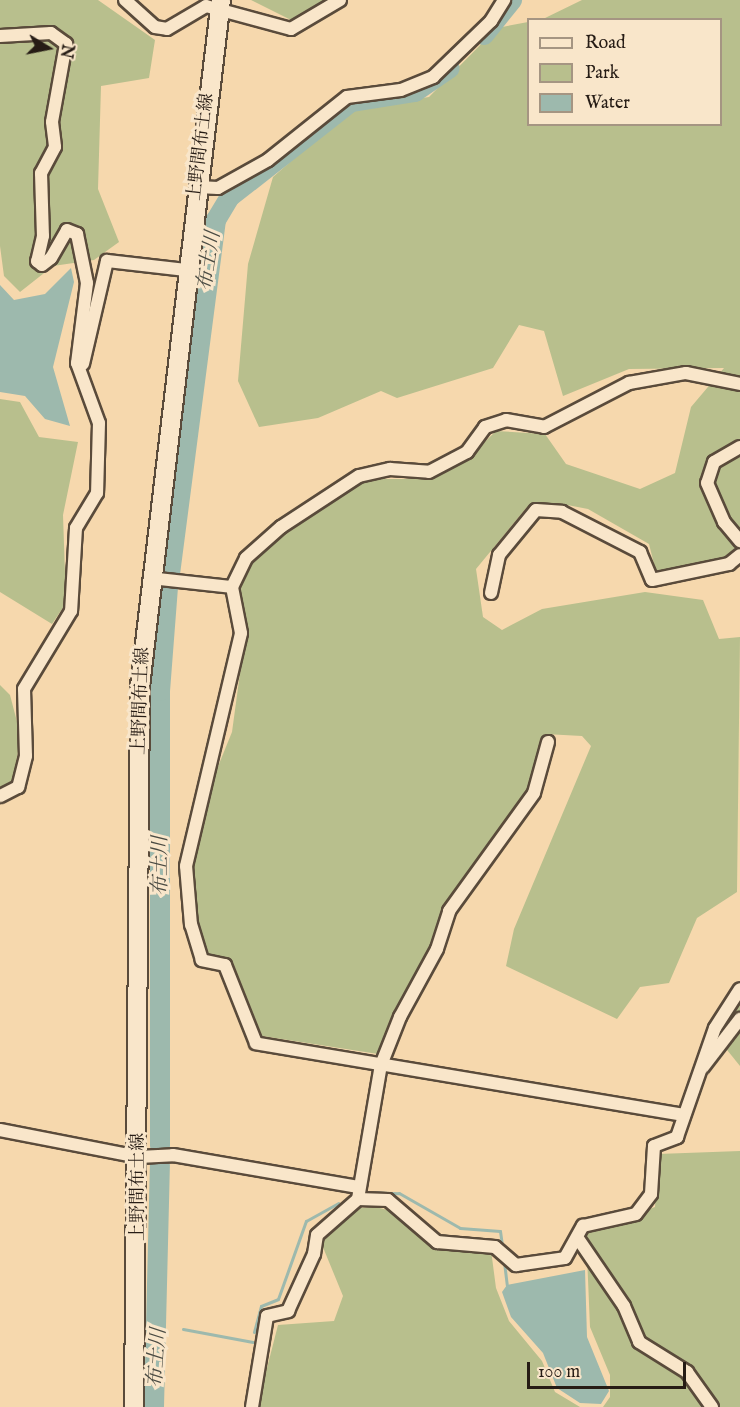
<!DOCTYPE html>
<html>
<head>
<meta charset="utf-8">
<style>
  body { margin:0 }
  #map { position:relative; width:740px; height:1407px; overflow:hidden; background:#f6d8ad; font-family:"IM FELL English","Noto Serif JP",serif }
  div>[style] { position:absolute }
  .green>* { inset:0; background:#b8bf8d }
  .water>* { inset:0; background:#9db9ad }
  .stream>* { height:3px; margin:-1.5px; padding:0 1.5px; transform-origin:1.5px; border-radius:1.5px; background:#9db9ad }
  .river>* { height:20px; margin:-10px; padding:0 10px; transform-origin:10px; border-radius:10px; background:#9db9ad }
  .roads { filter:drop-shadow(2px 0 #5a4b3b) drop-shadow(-2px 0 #5a4b3b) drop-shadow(0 2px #5a4b3b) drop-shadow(0 -2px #5a4b3b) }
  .street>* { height:12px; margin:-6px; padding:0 6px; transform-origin:6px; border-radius:6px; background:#f9e6ca }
  .secondary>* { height:18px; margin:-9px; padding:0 9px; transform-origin:9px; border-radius:9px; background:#f9e6ca }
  span { translate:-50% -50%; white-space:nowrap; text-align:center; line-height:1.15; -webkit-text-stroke:6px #f9e6ca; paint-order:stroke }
  .street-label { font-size:18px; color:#261c15 }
  .water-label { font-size:20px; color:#4a4b43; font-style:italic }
  .legend { position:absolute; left:527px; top:18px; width:195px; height:108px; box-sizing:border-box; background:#f9e6ca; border:2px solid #a59582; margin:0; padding:8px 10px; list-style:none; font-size:18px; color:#261c15 }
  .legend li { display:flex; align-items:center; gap:12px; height:30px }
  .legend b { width:30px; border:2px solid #a59582 }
  .north { position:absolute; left:18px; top:18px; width:60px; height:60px; -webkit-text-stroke:4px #f9e6ca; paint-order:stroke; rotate:100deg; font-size:16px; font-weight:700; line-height:24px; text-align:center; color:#261c15 }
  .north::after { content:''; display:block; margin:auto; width:21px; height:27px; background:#261c15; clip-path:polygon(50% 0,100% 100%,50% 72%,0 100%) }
  .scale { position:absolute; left:527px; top:1362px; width:159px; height:27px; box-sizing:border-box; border:3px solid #261c15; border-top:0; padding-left:8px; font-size:18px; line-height:21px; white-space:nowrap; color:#261c15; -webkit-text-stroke:4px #f9e6ca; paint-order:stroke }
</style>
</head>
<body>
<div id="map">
  <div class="green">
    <i style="clip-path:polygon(0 0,98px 0,155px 40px,149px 78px,101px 86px,98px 189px,119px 242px,94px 260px,53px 266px,20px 292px,4px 276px,0 246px)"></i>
    <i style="clip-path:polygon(251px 0,325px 0,295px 22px)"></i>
    <i style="clip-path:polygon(582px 0,740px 0,740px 558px,656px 572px,649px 544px,588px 509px,557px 503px,527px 507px,476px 569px,483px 617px,502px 630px,542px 609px,645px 592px,703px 600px,719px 639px,740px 637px,737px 892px,697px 918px,669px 983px,640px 987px,617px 1019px,506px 966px,514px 929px,591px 746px,582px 736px,545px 734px,529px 790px,450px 897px,438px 935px,378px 1054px,262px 1036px,232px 961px,205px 953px,196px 925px,191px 864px,206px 796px,232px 732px,246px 629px,238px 588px,257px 556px,359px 479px,433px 479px,464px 462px,496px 431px,545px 434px,566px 464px,640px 489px,675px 473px,691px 407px,724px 368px,629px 369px,563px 396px,544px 331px,519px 325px,493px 368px,397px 398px,381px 391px,318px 418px,259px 427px,238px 381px,248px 264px,273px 177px,351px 109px,429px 97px,497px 28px,528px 22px,528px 124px,720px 124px,720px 20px,543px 19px)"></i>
    <i style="clip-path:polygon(0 399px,20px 402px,39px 437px,78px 442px,63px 515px,66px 603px,52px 624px,0 592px)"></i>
    <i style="clip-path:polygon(0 685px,10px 695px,21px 737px,12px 782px,0 789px)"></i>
    <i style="clip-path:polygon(740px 983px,740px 1066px,719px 1040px)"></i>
    <i style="clip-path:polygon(740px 1151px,740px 1407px,603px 1407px,610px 1397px,610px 1375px,590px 1327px,586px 1232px,655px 1207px,658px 1154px)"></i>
    <i style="clip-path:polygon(376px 1207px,399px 1213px,428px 1245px,491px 1250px,496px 1288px,509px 1321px,542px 1361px,555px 1392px,580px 1407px,257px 1407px,278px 1325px,334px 1321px,343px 1296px,320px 1240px,356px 1208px)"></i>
  </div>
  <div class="water">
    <i style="clip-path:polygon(71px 268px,74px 282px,53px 367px,70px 426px,45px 419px,25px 396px,0 392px,0 285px,14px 300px,45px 294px)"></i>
    <i style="clip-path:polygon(585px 1270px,587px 1337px,609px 1391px,601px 1404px,580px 1403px,557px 1388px,543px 1353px,511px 1317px,502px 1292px,507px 1285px)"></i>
  </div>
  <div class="stream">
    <i style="left:365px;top:1192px;width:34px;rotate:2deg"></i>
    <i style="left:399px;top:1193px;width:70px;rotate:29.8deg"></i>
    <i style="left:460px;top:1228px;width:40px;rotate:4.3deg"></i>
    <i style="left:500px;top:1231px;width:14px;rotate:82deg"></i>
    <i style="left:504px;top:1262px;width:23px;rotate:83deg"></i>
    <i style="left:183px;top:1329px;width:71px;rotate:10.5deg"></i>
    <i style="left:254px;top:1332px;width:27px;rotate:-75deg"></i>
    <i style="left:261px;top:1306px;width:18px;rotate:-22deg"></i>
    <i style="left:278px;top:1299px;width:83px;rotate:-70.3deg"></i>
    <i style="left:306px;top:1221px;width:37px;rotate:-29deg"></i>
  </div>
  <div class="river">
    <i style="left:484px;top:35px;width:45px;rotate:-51.3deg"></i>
    <i style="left:170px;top:574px;width:357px;rotate:-82.6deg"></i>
    <i style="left:216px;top:220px;width:27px;rotate:-59deg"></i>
    <i style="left:230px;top:197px;width:154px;rotate:-38.1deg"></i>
    <i style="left:351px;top:102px;width:65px;rotate:-8.9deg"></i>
    <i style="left:415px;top:92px;width:42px;rotate:-34.4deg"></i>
    <i style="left:160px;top:1146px;width:455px;rotate:-90deg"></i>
    <i style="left:160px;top:691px;width:105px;rotate:-85.6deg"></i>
    <i style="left:154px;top:1407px;width:242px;rotate:-88.6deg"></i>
  </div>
  <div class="roads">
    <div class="street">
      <i style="left:125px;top:0;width:40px;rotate:42deg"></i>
      <i style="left:155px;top:27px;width:12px;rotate:9deg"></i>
      <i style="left:167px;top:29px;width:45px;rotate:-30.5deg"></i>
      <i style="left:206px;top:6px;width:88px;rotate:15.1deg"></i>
      <i style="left:291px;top:29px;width:57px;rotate:-30.6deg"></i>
      <i style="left:0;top:36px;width:51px;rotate:-3.4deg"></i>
      <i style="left:51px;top:33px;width:19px;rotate:36deg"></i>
      <i style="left:66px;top:44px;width:79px;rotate:100.2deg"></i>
      <i style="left:52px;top:122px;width:25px;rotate:83deg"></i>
      <i style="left:55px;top:147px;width:30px;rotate:118deg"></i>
      <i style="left:41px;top:173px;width:63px;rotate:88.2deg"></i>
      <i style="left:43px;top:236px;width:26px;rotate:103deg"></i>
      <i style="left:37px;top:261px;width:6px;rotate:39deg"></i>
      <i style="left:42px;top:265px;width:11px;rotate:-38deg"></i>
      <i style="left:51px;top:258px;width:32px;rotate:-60deg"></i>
      <i style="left:67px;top:230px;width:11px;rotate:22deg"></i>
      <i style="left:77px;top:234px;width:50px;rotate:78.5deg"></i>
      <i style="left:87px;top:283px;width:81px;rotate:97.1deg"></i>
      <i style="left:77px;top:363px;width:64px;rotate:69.9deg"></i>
      <i style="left:99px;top:423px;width:70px;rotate:91.6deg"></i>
      <i style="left:97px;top:493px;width:41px;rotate:121deg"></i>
      <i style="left:76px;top:528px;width:83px;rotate:93.4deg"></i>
      <i style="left:71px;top:611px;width:91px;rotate:121.1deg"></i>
      <i style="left:24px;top:689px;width:67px;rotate:88.3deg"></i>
      <i style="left:26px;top:756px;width:32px;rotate:104deg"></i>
      <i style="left:18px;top:787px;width:20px;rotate:153deg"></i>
      <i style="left:197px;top:187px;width:21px;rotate:3deg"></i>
      <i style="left:218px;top:188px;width:57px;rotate:-29.2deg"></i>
      <i style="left:268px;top:160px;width:101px;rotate:-38.6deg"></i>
      <i style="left:347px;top:97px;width:54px;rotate:-7.4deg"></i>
      <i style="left:401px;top:90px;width:35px;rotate:-22deg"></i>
      <i style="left:433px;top:77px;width:81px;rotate:-44deg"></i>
      <i style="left:491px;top:21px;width:25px;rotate:-58deg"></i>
      <i style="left:83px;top:364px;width:106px;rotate:-76.9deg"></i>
      <i style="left:107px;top:261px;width:80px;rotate:6.5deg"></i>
      <i style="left:740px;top:447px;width:30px;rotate:150deg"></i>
      <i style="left:714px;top:462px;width:22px;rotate:108deg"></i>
      <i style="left:707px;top:483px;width:43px;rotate:66.4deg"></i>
      <i style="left:724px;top:522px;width:25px;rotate:50deg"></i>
      <i style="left:150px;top:578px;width:82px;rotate:6.3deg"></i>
      <i style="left:491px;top:593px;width:39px;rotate:-78deg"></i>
      <i style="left:499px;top:555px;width:58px;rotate:-50.6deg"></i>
      <i style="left:536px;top:510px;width:26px;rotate:4deg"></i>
      <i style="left:562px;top:512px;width:88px;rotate:27.1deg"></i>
      <i style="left:640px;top:552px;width:30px;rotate:67deg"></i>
      <i style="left:652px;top:580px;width:79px;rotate:-11.7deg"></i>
      <i style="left:729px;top:564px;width:14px;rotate:-39deg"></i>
      <i style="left:703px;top:1067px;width:61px;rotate:-52.4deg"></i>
      <i style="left:684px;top:1115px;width:434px;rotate:-170.5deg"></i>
      <i style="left:256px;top:1043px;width:84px;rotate:-111.7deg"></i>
      <i style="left:225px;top:965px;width:24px;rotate:-168deg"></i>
      <i style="left:202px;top:960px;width:37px;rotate:-107deg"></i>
      <i style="left:191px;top:925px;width:59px;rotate:-94.8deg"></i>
      <i style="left:186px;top:866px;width:239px;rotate:-76.7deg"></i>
      <i style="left:241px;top:633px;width:47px;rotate:-101.1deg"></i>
      <i style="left:232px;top:587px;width:32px;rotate:-64deg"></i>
      <i style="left:246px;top:558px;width:47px;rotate:-41.5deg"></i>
      <i style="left:281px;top:527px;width:93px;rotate:-33.2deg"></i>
      <i style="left:359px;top:476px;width:32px;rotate:-13deg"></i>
      <i style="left:390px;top:469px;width:39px;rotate:4deg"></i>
      <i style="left:429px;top:472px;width:43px;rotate:-27.8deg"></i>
      <i style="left:467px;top:452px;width:31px;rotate:-54deg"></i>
      <i style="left:485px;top:427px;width:22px;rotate:-18deg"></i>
      <i style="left:506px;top:420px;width:39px;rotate:10deg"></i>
      <i style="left:544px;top:427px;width:96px;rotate:-27.4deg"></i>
      <i style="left:629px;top:383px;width:58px;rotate:-10deg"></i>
      <i style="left:686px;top:373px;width:55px;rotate:11.5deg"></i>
      <i style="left:0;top:1130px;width:142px;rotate:11deg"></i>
      <i style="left:139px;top:1157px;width:34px;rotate:-3deg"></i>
      <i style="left:173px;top:1155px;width:188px;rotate:9.8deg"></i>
      <i style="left:358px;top:1199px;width:136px;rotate:-80.3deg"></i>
      <i style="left:381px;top:1065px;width:52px;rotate:-68.4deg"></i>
      <i style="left:400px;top:1017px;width:77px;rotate:-61.4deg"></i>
      <i style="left:437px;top:949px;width:40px;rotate:-72deg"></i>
      <i style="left:449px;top:911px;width:145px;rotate:-54.2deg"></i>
      <i style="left:534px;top:793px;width:53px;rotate:-74.6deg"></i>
      <i style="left:579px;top:1240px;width:80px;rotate:55.7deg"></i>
      <i style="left:624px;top:1306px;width:39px;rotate:67deg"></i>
      <i style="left:639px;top:1342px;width:57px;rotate:32deg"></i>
      <i style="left:687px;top:1372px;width:43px;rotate:54.5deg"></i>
      <i style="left:252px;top:1407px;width:92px;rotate:-80.6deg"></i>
      <i style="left:267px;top:1316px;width:22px;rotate:-13deg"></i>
      <i style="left:288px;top:1311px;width:63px;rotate:-65.5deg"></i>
      <i style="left:314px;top:1254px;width:19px;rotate:-81deg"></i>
      <i style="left:317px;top:1235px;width:55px;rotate:-41.3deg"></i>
      <i style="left:358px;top:1199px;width:30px;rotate:2deg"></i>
      <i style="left:388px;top:1200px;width:65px;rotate:40.6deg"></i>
      <i style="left:437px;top:1242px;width:58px;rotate:4.9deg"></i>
      <i style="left:495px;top:1247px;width:28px;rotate:41deg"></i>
      <i style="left:516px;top:1265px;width:49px;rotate:-8.1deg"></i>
      <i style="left:565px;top:1258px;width:37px;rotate:-61deg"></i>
      <i style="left:583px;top:1226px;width:54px;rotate:-12.8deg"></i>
      <i style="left:636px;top:1214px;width:25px;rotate:-53deg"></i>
      <i style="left:651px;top:1194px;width:48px;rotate:-86.4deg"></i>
      <i style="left:654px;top:1146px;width:25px;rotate:-21deg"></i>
      <i style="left:677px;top:1137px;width:115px;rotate:-70.8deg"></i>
      <i style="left:715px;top:1028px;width:46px;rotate:-57.3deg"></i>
    </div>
    <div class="secondary">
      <i style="left:134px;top:1407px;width:721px;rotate:-89.52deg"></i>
      <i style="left:140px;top:686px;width:691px;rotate:-83.27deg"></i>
    </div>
  </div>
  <div class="street-label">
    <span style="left:202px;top:147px;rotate:-83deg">上野間布土線</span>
    <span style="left:142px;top:701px;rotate:-88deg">上野間布土線</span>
    <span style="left:139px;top:1187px;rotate:-90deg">上野間布土線</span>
  </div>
  <div class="water-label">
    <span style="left:209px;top:261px;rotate:-81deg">布土川</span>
    <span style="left:160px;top:866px;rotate:-90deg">布土川</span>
    <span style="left:157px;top:1358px;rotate:-86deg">布土川</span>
  </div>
  <ul class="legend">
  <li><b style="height:8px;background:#f9e6ca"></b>Road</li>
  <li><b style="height:16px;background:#b8bf8d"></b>Park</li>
  <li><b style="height:16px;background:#9db9ad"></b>Water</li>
  </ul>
  <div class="north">N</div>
  <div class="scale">100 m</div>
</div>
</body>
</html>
